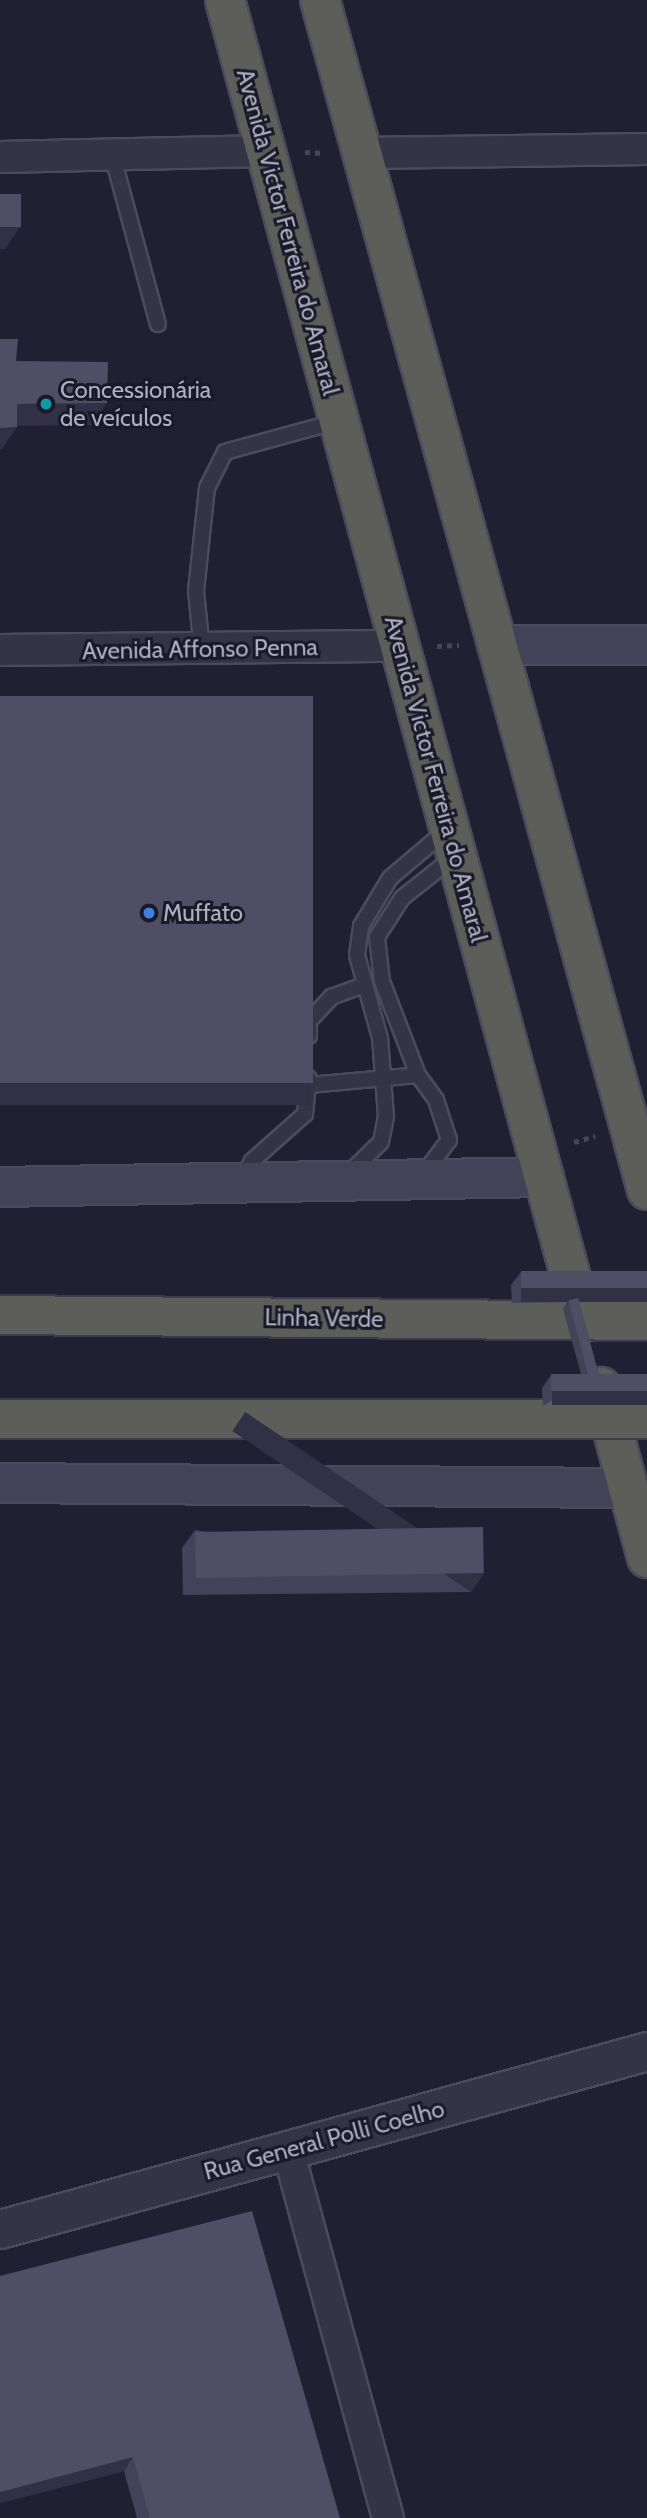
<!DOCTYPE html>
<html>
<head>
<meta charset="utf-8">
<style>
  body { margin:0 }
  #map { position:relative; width:647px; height:2518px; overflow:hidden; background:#212033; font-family:Cabin,sans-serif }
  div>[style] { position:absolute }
  .path>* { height:4.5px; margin-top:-2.25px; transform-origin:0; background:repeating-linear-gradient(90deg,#424954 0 5px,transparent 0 10px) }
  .roads { filter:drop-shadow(2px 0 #4c4b5c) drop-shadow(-2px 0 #4c4b5c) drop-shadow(0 2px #4c4b5c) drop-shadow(0 -2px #4c4b5c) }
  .service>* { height:14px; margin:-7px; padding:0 7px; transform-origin:7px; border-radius:7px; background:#343444 }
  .minor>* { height:30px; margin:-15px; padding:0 15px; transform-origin:15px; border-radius:15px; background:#343444 }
  .tertiary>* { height:37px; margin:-18.5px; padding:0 18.5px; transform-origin:18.5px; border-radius:18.5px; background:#343444 }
  .secondary>* { height:38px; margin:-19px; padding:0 19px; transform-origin:19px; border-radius:19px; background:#444257 }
  .trunk>* { height:38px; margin:-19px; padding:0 19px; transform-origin:19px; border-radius:19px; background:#5d5d5a }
  .bridges { filter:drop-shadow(2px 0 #3c3b4b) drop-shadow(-2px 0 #3c3b4b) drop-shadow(0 2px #3c3b4b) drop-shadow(0 -2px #3c3b4b) }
  .trunk-bridge>* { height:38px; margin:-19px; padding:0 19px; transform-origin:19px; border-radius:19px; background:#5d5d5a }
  .wall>* { inset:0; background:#434259 }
  .shaded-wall>* { inset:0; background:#313045; transform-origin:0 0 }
  .building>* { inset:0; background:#4f4e64; transform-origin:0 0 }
  .dots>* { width:19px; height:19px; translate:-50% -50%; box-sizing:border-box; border:4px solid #1a1928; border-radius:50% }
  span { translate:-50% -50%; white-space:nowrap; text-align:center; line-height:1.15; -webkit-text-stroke:6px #1a1928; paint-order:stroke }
  .street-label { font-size:24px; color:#afadc1 }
  .poi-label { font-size:24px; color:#afadc1 }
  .left { translate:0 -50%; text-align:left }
</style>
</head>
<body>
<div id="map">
  <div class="path">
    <i style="left:305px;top:152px;width:20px;rotate:3deg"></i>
    <i style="left:437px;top:646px;width:22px;rotate:-3deg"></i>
    <i style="left:574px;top:1142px;width:22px;rotate:-16deg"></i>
  </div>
  <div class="roads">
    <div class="service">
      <i style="left:112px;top:154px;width:176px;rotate:74.9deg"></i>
      <i style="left:202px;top:651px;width:60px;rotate:-95.7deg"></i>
      <i style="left:196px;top:591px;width:104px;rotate:-83.9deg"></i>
      <i style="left:207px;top:488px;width:40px;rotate:-63.4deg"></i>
      <i style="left:225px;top:452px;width:117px;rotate:-15.3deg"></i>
      <i style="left:309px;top:1036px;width:15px;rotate:-90deg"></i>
      <i style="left:309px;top:1021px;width:33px;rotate:-47deg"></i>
      <i style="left:331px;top:997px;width:33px;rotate:-20deg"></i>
      <i style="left:418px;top:1075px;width:31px;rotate:54deg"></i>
      <i style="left:436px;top:1100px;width:42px;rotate:72deg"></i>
      <i style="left:449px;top:1140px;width:40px;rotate:127deg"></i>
      <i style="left:309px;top:1085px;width:109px;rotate:-5.2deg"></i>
      <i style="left:418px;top:1075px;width:101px;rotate:-111deg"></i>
      <i style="left:382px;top:981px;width:44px;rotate:-96.5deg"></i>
      <i style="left:377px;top:937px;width:46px;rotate:-57.3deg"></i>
      <i style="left:402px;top:898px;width:68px;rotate:-38.4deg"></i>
      <i style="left:347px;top:1175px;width:47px;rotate:-44.1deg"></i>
      <i style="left:381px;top:1142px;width:25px;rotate:-79deg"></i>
      <i style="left:386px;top:1117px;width:79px;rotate:-94.3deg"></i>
      <i style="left:380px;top:1038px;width:86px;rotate:-105.5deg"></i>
      <i style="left:357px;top:955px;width:29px;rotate:-82deg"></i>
      <i style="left:361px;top:926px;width:56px;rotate:-58.9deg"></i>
      <i style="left:390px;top:878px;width:76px;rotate:-40.2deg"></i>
      <i style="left:243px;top:1178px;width:19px;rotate:-62deg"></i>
      <i style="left:252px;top:1161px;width:71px;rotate:-41.6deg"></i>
      <i style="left:305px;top:1114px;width:36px;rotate:-84deg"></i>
    </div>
    <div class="minor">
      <i style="left:362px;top:153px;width:285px;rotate:-0.8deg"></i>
      <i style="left:0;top:157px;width:266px;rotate:-1.3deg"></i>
      <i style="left:0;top:650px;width:401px;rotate:-0.6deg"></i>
      <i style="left:288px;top:2150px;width:381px;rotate:74.8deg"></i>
    </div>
    <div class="tertiary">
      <i style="left:0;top:2229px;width:671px;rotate:-15.38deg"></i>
    </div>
    <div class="secondary">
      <i style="left:497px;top:645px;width:150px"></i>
      <i style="left:0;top:1187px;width:544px;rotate:-1.05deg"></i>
      <i style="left:0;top:1483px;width:628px;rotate:0.46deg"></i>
    </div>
    <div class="trunk">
      <i style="left:225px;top:0;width:1370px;rotate:74.85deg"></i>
      <i style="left:320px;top:0;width:1234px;rotate:74.63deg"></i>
      <i style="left:601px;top:1387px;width:177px;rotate:74.9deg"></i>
    </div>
  </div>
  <div class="bridges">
    <div class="trunk-bridge">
      <i style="left:0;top:1315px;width:647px;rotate:0.53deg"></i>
      <i style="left:0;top:1419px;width:647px"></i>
    </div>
  </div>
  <div class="wall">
    <i style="clip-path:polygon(647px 1271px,647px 1302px,579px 1302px,599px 1374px,543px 1406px,542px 1388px,551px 1375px,581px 1374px,563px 1309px,567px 1302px,512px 1303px,511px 1285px,521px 1272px)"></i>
    <i style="clip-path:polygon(195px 1530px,484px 1573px,471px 1592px,183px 1595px,182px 1548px)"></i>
    <i style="clip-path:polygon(0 2276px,340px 2518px,137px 2518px,124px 2471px,0 2503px)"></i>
  </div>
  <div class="shaded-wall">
    <i style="clip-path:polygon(0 227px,20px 227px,5px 249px,0 249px)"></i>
    <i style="clip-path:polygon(107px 403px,92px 425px,2px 426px,17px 404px)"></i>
    <i style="clip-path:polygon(17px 427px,2px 449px,0 449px,0 428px)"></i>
    <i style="left:0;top:1083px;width:311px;height:22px"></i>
    <i style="left:647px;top:1288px;width:14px;height:126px;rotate:90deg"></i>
    <i style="left:647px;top:1391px;width:14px;height:95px;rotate:90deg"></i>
    <i style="left:484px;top:1573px;width:23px;height:288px;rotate:124deg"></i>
    <i style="clip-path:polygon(133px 2457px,124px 2471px,0 2503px,0 2492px)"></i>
  </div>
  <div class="building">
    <i style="left:0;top:194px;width:21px;height:33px"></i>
    <i style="clip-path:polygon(0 339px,18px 339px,16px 361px,108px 362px,107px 403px,17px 404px,17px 427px,0 428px)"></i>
    <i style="left:0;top:696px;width:313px;height:387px"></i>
    <i style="left:647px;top:1271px;width:17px;height:126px;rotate:90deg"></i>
    <i style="left:578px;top:1298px;width:79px;height:10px;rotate:75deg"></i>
    <i style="left:647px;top:1374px;width:17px;height:96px;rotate:90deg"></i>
    <i style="left:483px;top:1527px;width:46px;height:288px;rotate:89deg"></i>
    <i style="clip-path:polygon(252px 2211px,340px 2518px,150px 2518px,133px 2457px,0 2492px,0 2276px)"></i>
  </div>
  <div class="dots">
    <i style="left:46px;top:404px;background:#0f9aa8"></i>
    <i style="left:149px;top:913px;background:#3f7fe0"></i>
  </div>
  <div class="street-label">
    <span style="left:288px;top:232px;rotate:75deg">Avenida Victor Ferreira do Amaral</span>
    <span style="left:200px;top:649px;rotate:-1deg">Avenida Affonso Penna</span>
    <span style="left:436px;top:779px;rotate:75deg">Avenida Victor Ferreira do Amaral</span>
    <span style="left:324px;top:1318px;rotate:1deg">Linha Verde</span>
    <span style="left:324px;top:2140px;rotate:-15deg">Rua General Polli Coelho</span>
  </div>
  <div class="poi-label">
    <span class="left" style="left:60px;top:404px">Concessionária<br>de veículos</span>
    <span class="left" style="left:163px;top:913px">Muffato</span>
  </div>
</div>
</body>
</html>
